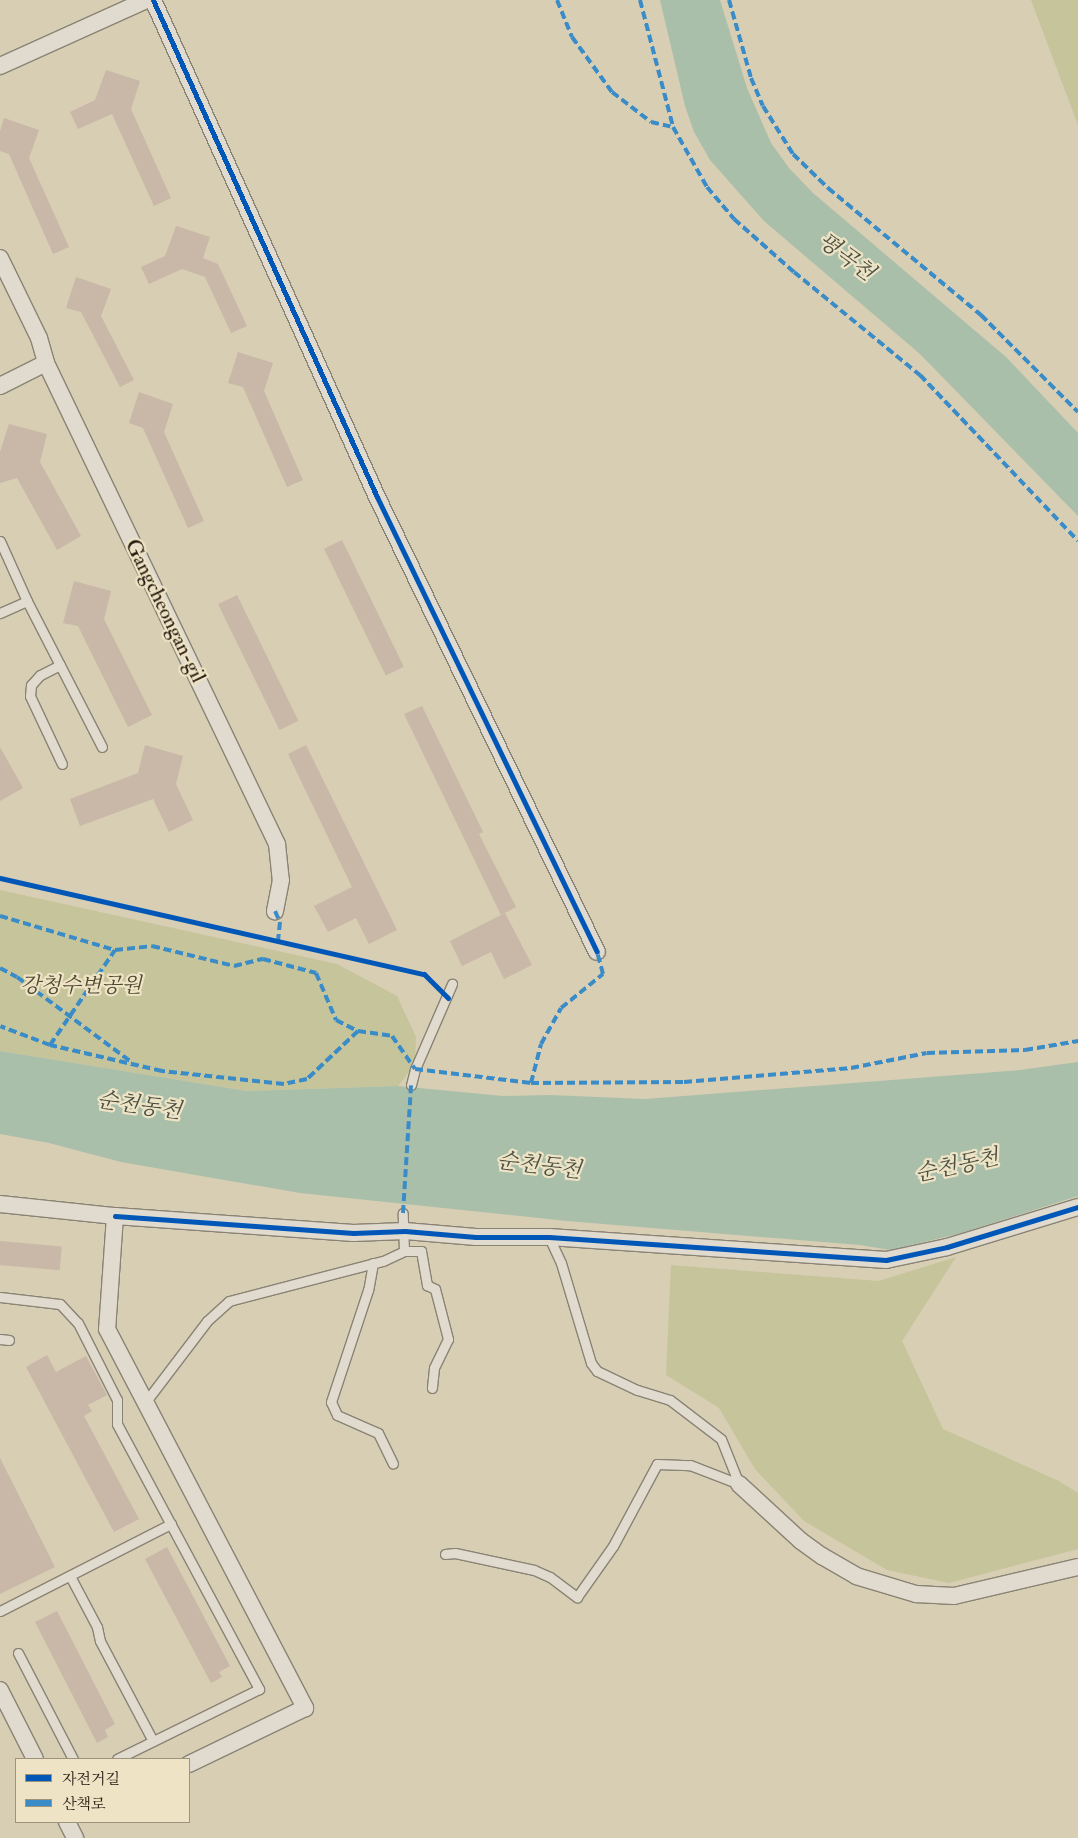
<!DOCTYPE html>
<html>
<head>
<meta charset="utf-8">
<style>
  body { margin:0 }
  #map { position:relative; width:1078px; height:1838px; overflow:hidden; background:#d7ceb4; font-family:"IM FELL Double Pica","Noto Serif KR",serif }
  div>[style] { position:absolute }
  .green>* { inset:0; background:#c6c49a }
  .water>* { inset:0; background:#aabfaa }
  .building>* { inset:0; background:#c9b7a7; transform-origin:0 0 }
  .roads { filter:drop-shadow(1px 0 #898374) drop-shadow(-1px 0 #898374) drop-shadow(0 1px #898374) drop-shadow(0 -1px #898374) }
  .service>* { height:9px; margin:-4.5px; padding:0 4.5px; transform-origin:4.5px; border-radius:4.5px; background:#e0dbce }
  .minor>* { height:16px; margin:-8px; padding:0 8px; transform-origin:8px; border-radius:8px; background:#e0dbce }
  .quiet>* { height:4px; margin-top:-2px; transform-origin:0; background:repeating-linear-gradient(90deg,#398cc7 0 8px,transparent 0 12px) }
  .cycleway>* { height:5px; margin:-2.5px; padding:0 2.5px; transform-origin:2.5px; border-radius:2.5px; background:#0057b8 }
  span { translate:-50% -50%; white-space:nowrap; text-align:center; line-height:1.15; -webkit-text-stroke:4.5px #eee4c5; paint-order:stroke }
  .street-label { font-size:21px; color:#23170f }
  .park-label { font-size:21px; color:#504932; font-style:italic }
  .water-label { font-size:22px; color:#4b5044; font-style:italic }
  .legend { position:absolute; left:15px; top:1758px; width:175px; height:65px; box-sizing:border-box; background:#eee4c5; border:1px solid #9d927c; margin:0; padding:6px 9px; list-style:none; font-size:15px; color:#23170f }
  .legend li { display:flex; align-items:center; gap:10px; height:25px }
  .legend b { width:25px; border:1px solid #9d927c }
</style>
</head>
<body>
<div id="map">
  <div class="green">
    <i style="clip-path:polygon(1031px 0,1078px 0,1078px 125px)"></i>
    <i style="clip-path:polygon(0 890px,337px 964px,397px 996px,416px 1037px,415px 1064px,398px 1086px,247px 1091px,0 1051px)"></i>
    <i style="clip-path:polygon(956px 1257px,902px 1341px,943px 1429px,1059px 1481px,1078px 1493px,1078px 1549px,949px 1583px,887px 1570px,804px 1521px,755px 1469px,719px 1408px,666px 1375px,671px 1265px,879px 1281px)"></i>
  </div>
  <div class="water">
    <i style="clip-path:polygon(660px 0,720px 0,747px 88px,771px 143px,789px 168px,813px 193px,1006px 357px,1078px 433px,1078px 516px,920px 354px,764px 221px,710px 160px,694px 132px,685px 106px)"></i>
    <i style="clip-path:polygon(0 1051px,247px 1091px,398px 1086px,503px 1096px,550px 1095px,645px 1099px,1020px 1070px,1078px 1062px,1078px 1196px,958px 1234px,890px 1250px,860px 1245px,567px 1221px,300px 1193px,121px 1162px,49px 1143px,0 1134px)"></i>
  </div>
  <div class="building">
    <i style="clip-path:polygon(106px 70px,140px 81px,131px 109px,171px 198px,154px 206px,112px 114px,78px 129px,70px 112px,95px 100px)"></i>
    <i style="clip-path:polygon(4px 118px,39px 130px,29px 158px,69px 247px,53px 254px,9px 154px,0 151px,0 131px)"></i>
    <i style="clip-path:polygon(176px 226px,210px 237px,203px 258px,218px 264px,247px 326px,231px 333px,205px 277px,182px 269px,149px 284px,141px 267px,165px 256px)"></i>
    <i style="clip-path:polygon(76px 277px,111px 289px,101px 316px,134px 380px,120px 387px,81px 312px,66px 308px)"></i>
    <i style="clip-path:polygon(238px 352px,273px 363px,264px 391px,303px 480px,287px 487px,243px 387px,228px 383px)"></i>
    <i style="clip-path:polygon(139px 392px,173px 404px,164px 432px,204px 521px,188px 528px,143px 428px,129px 423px)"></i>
    <i style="clip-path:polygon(9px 424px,47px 434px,40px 462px,81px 536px,57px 550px,17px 478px,0 483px,0 452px)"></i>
    <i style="left:342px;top:540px;width:141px;height:20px;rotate:64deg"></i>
    <i style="clip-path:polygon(74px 581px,111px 591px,104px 619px,152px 715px,128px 727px,78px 626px,63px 623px)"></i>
    <i style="left:237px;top:595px;width:140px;height:21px;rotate:64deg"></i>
    <i style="clip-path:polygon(422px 706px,483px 832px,479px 834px,516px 907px,501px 915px,404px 714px)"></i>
    <i style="clip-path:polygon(145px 745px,183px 756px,176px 784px,193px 820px,169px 832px,153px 799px,80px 826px,70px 799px,138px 773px)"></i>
    <i style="clip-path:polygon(306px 745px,397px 930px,369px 944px,356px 918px,328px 932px,314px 906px,352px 887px,288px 754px)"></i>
    <i style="clip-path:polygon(0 747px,23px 788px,0 801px)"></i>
    <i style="clip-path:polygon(505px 913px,532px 965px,504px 979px,491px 952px,462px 966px,450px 941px)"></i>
    <i style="left:0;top:1241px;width:62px;height:24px;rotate:5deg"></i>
    <i style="clip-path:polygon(47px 1355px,56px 1372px,86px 1356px,107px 1395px,88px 1405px,92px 1411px,84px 1416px,139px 1519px,114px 1532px,26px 1367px)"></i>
    <i style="clip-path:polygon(0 1458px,55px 1567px,0 1594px)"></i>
    <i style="clip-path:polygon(167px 1547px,230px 1666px,219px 1672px,222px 1677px,211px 1683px,145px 1559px)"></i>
    <i style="clip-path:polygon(57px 1611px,115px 1724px,105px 1730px,108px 1737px,97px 1743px,35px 1622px)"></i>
  </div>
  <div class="roads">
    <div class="service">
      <i style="left:0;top:541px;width:66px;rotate:65.8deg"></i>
      <i style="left:27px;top:601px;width:30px;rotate:156deg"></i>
      <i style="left:27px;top:601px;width:164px;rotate:62.8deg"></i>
      <i style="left:60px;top:665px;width:22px;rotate:153deg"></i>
      <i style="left:40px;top:675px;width:13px;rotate:132deg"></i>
      <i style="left:31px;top:685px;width:11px;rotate:95deg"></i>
      <i style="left:30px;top:696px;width:75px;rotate:64.8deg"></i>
      <i style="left:411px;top:1085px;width:16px;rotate:-76deg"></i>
      <i style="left:415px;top:1069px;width:93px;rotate:-66.5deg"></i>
      <i style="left:404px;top:1251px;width:17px"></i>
      <i style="left:421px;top:1251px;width:35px;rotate:80deg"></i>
      <i style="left:427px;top:1285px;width:9px;rotate:27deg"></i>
      <i style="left:435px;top:1289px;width:52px;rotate:75.4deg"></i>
      <i style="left:448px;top:1339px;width:32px;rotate:116deg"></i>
      <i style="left:434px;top:1368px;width:20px;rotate:96deg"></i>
      <i style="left:373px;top:1263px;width:27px;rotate:100deg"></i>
      <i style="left:368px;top:1290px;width:118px;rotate:108.3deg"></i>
      <i style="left:331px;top:1402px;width:14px;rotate:65deg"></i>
      <i style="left:337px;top:1415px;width:45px;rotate:23.7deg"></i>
      <i style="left:378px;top:1433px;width:34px;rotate:64deg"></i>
      <i style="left:0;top:1297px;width:60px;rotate:6.7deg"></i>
      <i style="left:60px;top:1304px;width:26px;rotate:47deg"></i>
      <i style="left:78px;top:1323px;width:86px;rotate:63.1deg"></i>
      <i style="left:117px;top:1400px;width:24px;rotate:90deg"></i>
      <i style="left:117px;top:1424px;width:301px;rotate:61.8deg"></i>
      <i style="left:259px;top:1689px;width:158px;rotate:153.8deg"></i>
      <i style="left:0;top:1339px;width:9px;rotate:6deg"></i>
      <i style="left:144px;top:1404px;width:104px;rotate:-52.8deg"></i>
      <i style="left:207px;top:1321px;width:30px;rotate:-42deg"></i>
      <i style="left:229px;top:1301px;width:159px;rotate:-14.6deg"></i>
      <i style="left:383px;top:1261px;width:23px;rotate:-25deg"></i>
      <i style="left:404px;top:1251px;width:38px;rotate:-92deg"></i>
      <i style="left:445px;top:1554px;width:10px;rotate:-6deg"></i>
      <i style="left:455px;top:1553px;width:81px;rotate:12.1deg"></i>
      <i style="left:534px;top:1570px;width:17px;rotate:24deg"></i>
      <i style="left:550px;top:1577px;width:34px;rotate:37deg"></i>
      <i style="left:577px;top:1597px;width:62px;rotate:-54.8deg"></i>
      <i style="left:613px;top:1546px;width:93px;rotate:-61.8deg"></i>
      <i style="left:657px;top:1464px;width:33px;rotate:2deg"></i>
      <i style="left:690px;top:1465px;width:53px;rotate:21.2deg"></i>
      <i style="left:739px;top:1484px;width:48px;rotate:-111.8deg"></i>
      <i style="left:721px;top:1439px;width:64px;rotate:-142.6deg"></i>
      <i style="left:670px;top:1400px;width:34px;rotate:-163deg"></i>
      <i style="left:637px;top:1390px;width:44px;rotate:-154.6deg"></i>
      <i style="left:597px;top:1371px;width:10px;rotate:-127deg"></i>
      <i style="left:591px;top:1363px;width:104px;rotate:-106.7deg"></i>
      <i style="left:561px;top:1263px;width:29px;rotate:-115deg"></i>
      <i style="left:70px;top:1576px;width:58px;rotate:62.1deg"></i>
      <i style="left:97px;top:1627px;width:14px;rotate:78deg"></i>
      <i style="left:100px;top:1641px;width:113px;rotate:62.1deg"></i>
      <i style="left:0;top:1611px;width:192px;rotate:-27deg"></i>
      <i style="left:18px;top:1653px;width:119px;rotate:62.6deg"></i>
    </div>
    <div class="minor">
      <i style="left:153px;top:0;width:545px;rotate:65.74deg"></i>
      <i style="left:377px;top:497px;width:505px;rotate:64.2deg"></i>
      <i style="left:0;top:66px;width:160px;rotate:-24.3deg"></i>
      <i style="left:0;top:258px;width:89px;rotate:64deg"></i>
      <i style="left:39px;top:338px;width:26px;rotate:74deg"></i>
      <i style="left:0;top:386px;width:51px;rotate:-26.6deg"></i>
      <i style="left:46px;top:363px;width:534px;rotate:64.35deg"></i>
      <i style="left:277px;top:844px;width:36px;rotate:84deg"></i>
      <i style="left:281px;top:880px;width:32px;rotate:101deg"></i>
      <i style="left:0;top:1204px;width:116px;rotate:6deg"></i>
      <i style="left:115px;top:1216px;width:113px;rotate:94deg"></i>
      <i style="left:107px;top:1329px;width:428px;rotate:62.4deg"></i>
      <i style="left:305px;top:1708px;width:129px;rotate:154.2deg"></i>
      <i style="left:115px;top:1216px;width:239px;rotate:4.1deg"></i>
      <i style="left:353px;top:1233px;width:52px;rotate:-2.2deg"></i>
      <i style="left:405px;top:1231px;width:71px;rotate:4.8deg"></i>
      <i style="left:476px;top:1237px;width:73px"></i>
      <i style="left:549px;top:1237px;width:338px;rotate:3.9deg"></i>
      <i style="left:886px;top:1260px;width:62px;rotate:-12deg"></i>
      <i style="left:947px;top:1247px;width:137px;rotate:-17deg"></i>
      <i style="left:739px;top:1484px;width:84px;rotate:42.6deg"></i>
      <i style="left:801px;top:1541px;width:26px;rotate:36deg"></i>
      <i style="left:822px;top:1556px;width:39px;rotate:30deg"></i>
      <i style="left:856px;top:1576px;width:63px;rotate:16.7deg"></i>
      <i style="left:916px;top:1594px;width:38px;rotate:3deg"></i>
      <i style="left:954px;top:1596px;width:127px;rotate:-13.2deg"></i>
      <i style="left:0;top:1690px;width:77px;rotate:63.1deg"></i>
      <i style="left:67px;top:1822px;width:18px;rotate:63deg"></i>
    </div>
  </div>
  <div class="quiet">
    <i style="left:557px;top:0;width:40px;rotate:68deg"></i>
    <i style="left:572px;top:37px;width:68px;rotate:54deg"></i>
    <i style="left:612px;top:92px;width:49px;rotate:37.6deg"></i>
    <i style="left:651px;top:122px;width:23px;rotate:13deg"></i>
    <i style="left:640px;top:0;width:131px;rotate:75.4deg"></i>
    <i style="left:673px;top:127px;width:69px;rotate:60.5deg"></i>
    <i style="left:707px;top:187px;width:42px;rotate:49.8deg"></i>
    <i style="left:734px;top:219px;width:80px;rotate:41.5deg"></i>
    <i style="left:794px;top:272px;width:163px;rotate:39.3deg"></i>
    <i style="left:920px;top:375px;width:229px;rotate:46.4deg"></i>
    <i style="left:729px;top:0;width:81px;rotate:74.2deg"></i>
    <i style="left:751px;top:78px;width:30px;rotate:67deg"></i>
    <i style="left:763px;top:106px;width:57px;rotate:58deg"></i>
    <i style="left:793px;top:154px;width:49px;rotate:44.2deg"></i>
    <i style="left:828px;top:188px;width:199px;rotate:39.7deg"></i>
    <i style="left:981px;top:315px;width:137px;rotate:45deg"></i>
    <i style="left:275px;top:911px;width:12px;rotate:66deg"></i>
    <i style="left:280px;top:922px;width:18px;rotate:96deg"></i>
    <i style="left:0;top:916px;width:120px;rotate:16.5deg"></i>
    <i style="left:115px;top:950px;width:37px;rotate:-6deg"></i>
    <i style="left:152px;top:946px;width:84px;rotate:13.7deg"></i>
    <i style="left:234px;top:966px;width:30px;rotate:-14deg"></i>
    <i style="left:263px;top:959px;width:55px;rotate:14.8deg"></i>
    <i style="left:316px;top:973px;width:51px;rotate:66.9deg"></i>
    <i style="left:336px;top:1020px;width:25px;rotate:27deg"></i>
    <i style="left:358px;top:1031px;width:70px;rotate:136.7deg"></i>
    <i style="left:307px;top:1079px;width:24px;rotate:168deg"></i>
    <i style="left:284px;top:1084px;width:123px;rotate:-173.9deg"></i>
    <i style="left:162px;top:1071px;width:115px;rotate:-166.9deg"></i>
    <i style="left:50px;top:1045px;width:53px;rotate:-159.2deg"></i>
    <i style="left:0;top:968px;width:19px;rotate:28deg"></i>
    <i style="left:17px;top:977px;width:141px;rotate:36.6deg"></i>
    <i style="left:358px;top:1031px;width:34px;rotate:8deg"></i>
    <i style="left:392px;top:1036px;width:40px;rotate:55.1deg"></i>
    <i style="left:415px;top:1069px;width:117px;rotate:6.9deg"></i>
    <i style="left:531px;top:1083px;width:153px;rotate:-0.4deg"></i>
    <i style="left:684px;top:1082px;width:168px;rotate:-4.8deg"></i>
    <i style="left:851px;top:1068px;width:77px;rotate:-11.2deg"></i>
    <i style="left:927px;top:1053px;width:98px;rotate:-1.8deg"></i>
    <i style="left:1025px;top:1050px;width:54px;rotate:-9.6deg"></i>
    <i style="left:50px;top:1045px;width:115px;rotate:-55.6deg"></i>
    <i style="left:531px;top:1083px;width:40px;rotate:-75.6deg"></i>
    <i style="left:541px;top:1044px;width:41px;rotate:-60.9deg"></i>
    <i style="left:561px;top:1008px;width:54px;rotate:-39deg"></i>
    <i style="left:603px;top:974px;width:23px;rotate:-105deg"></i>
    <i style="left:403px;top:1213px;width:128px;rotate:-86.4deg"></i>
  </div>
  <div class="cycleway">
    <i style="left:153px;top:0;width:545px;rotate:65.74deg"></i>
    <i style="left:377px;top:497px;width:505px;rotate:64.2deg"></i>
    <i style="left:0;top:878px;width:435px;rotate:12.8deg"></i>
    <i style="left:424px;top:974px;width:34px;rotate:45deg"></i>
    <i style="left:115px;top:1216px;width:239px;rotate:4.1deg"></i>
    <i style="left:353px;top:1233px;width:52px;rotate:-2.2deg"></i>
    <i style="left:405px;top:1231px;width:71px;rotate:4.8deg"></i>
    <i style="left:476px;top:1237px;width:73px"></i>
    <i style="left:549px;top:1237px;width:338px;rotate:3.9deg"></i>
    <i style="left:886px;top:1260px;width:62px;rotate:-12deg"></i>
    <i style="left:947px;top:1247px;width:137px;rotate:-17deg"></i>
  </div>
  <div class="street-label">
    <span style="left:165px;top:611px;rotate:64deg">Gangcheongan-gil</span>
  </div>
  <div class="park-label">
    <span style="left:81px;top:986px">강청수변공원</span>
  </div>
  <div class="water-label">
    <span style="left:846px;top:257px;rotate:37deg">평곡천</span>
    <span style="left:139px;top:1106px;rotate:8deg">순천동천</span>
    <span style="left:539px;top:1166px;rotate:7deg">순천동천</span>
    <span style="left:957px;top:1166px;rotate:-12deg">순천동천</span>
  </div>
  <ul class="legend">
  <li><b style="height:6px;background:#0057b8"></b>자전거길</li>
  <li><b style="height:6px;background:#398cc7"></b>산책로</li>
  </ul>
</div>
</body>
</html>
